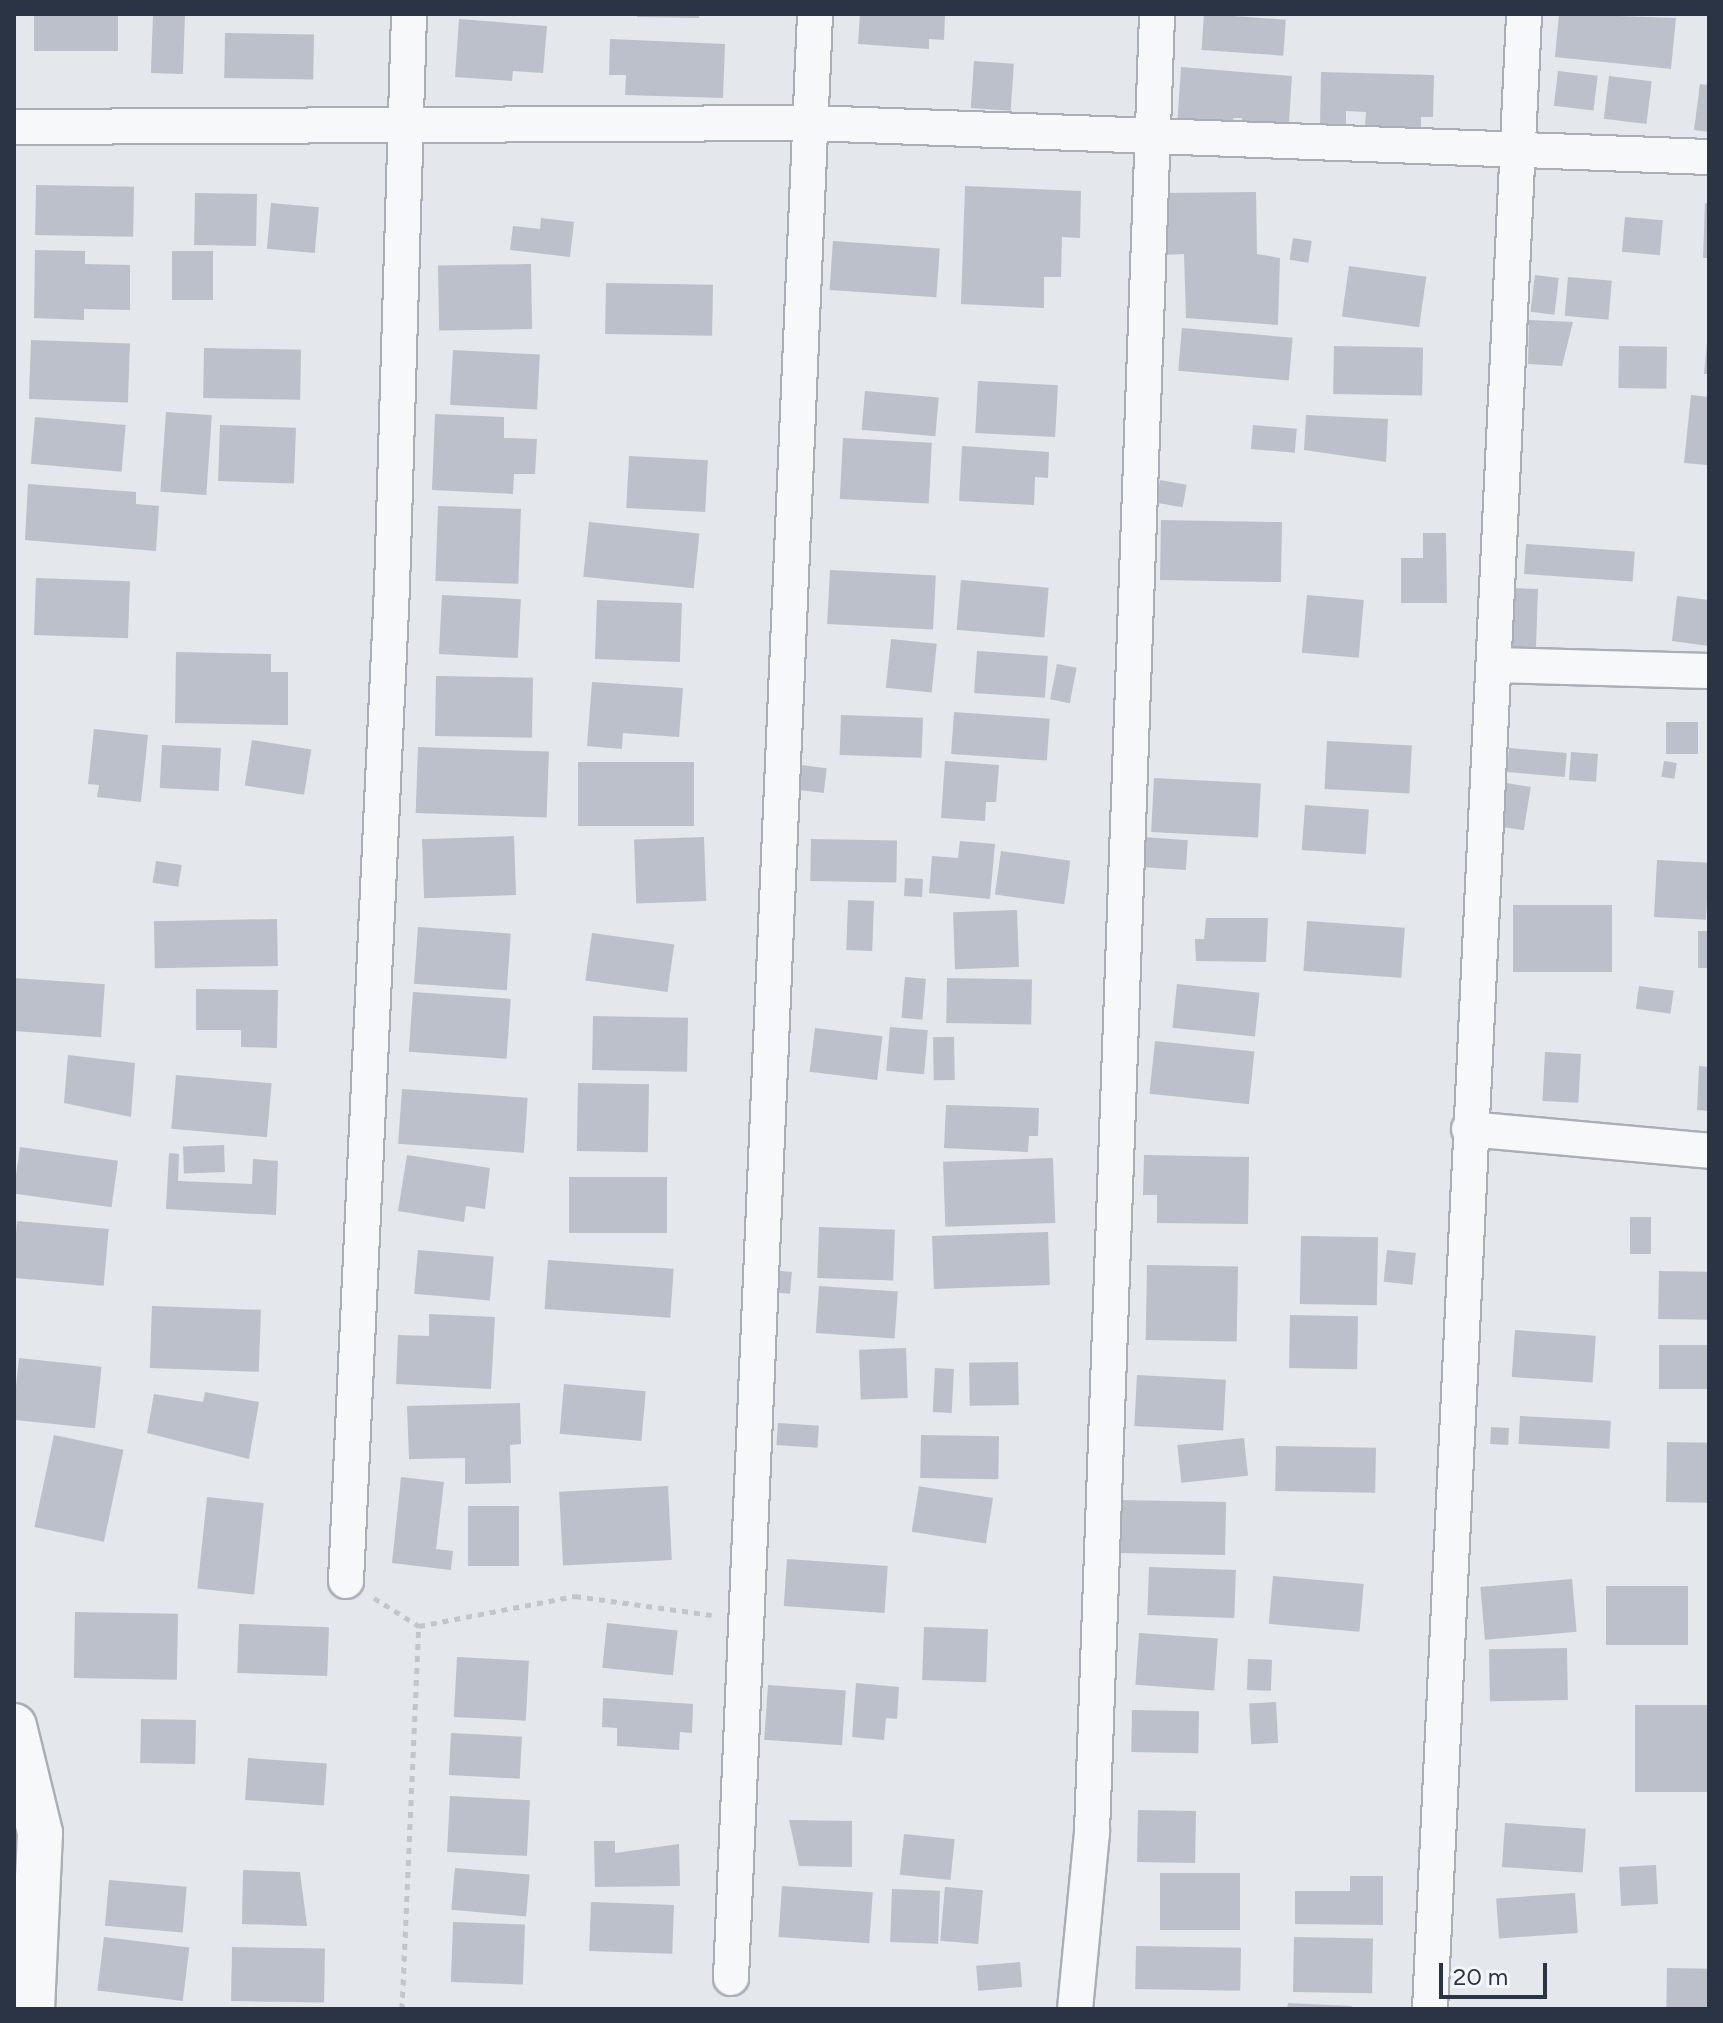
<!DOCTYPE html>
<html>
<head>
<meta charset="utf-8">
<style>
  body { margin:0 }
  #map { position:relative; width:1723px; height:2023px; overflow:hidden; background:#e4e7ec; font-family:Figtree,sans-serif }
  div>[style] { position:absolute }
  .building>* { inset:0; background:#bbc0ca; transform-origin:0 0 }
  .path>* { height:5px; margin-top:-2.5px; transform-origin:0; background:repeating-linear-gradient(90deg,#c2c5cb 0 6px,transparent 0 12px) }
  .roads { filter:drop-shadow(2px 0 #a9aeb7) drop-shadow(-2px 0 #a9aeb7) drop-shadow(0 2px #a9aeb7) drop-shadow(0 -2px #a9aeb7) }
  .minor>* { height:34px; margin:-17px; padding:0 17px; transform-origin:17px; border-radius:17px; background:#f7f8fa }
  .tertiary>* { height:44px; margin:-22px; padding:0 22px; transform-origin:22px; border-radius:22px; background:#f7f8fa }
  span { translate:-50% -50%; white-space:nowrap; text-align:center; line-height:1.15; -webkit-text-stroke:8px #f4f6f9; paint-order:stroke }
  .frame { position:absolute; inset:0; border:16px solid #2b3445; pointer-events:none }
  .scale { position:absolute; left:1439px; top:1963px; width:108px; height:36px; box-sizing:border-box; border:4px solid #2b3445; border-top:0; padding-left:10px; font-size:24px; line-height:28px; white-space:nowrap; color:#2b3445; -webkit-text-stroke:6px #f4f6f9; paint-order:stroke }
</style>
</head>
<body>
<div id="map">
  <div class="building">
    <i style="left:34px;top:14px;width:84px;height:37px"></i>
    <i style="left:153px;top:14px;width:32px;height:59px;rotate:2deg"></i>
    <i style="clip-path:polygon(637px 14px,699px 14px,699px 18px,637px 17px)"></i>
    <i style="clip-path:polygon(860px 14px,945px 14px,944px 40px,929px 39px,929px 49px,858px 44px)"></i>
    <i style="left:1204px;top:14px;width:82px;height:36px;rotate:4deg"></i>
    <i style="clip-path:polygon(1559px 14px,1676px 18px,1671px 69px,1555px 57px)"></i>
    <i style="clip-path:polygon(459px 19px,547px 26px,543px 73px,513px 71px,512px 81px,455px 77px)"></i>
    <i style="left:225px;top:33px;width:89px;height:45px;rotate:1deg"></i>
    <i style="clip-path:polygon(610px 39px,725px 44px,723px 98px,625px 95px,626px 75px,609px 75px)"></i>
    <i style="left:974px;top:61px;width:40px;height:47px;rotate:4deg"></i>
    <i style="clip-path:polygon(1181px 67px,1292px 76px,1288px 137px,1241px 134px,1242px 118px,1234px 118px,1227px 132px,1177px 128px)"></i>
    <i style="left:1558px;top:71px;width:40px;height:35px;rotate:7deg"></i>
    <i style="clip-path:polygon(1321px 72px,1434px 75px,1433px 117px,1421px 117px,1421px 128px,1365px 126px,1366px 112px,1346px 111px,1346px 126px,1320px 125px)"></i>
    <i style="left:1609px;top:76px;width:43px;height:43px;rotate:7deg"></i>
    <i style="clip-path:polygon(1700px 84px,1709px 85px,1709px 132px,1694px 130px)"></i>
    <i style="left:36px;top:185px;width:98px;height:50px;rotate:1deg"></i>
    <i style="clip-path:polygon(965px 186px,1081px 191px,1080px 238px,1062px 237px,1061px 277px,1044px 277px,1044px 308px,961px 304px)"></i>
    <i style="clip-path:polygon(1256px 192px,1257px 254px,1280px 258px,1278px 325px,1186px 318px,1184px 254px,1164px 255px,1163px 193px)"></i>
    <i style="left:195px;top:193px;width:62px;height:52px;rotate:1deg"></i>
    <i style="left:271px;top:203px;width:48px;height:46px;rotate:5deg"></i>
    <i style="clip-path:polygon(1705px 203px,1709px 204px,1709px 258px,1703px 258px)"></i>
    <i style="left:1625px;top:217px;width:38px;height:35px;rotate:5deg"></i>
    <i style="clip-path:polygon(541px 218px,574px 222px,570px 257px,510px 250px,513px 226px,540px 229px)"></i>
    <i style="left:1293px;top:238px;width:19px;height:22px;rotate:9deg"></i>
    <i style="left:833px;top:241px;width:107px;height:49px;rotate:4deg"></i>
    <i style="clip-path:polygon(35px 250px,85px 251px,85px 264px,130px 265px,130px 310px,84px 309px,84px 320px,34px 318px)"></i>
    <i style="left:213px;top:251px;width:49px;height:41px;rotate:90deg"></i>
    <i style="left:531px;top:264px;width:65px;height:93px;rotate:89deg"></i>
    <i style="left:1349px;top:266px;width:78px;height:51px;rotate:8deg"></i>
    <i style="left:1535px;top:275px;width:24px;height:37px;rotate:7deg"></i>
    <i style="left:1568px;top:277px;width:44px;height:39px;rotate:5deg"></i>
    <i style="left:606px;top:283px;width:107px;height:51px;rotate:1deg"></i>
    <i style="clip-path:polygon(1529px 320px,1573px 322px,1562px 366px,1528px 364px)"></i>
    <i style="left:1182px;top:328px;width:111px;height:43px;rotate:5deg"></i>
    <i style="left:31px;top:340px;width:99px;height:59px;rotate:2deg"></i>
    <i style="clip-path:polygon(1707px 343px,1709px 343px,1709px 374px,1704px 374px)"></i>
    <i style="left:1334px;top:346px;width:89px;height:48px;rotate:1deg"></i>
    <i style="left:1619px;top:346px;width:48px;height:42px;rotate:1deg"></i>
    <i style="left:204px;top:348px;width:97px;height:50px;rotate:1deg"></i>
    <i style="left:453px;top:350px;width:87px;height:55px;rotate:3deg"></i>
    <i style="left:978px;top:381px;width:80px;height:52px;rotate:3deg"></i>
    <i style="left:865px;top:391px;width:74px;height:39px;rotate:5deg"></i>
    <i style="clip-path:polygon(1691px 395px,1709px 397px,1707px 465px,1684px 463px)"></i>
    <i style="left:166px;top:412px;width:46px;height:80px;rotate:4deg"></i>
    <i style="clip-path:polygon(435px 414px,504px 417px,504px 438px,537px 439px,535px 474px,514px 474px,513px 494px,432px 490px)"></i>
    <i style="clip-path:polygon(1306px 415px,1388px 419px,1386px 462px,1304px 450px)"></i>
    <i style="left:35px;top:417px;width:91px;height:47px;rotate:5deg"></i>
    <i style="left:220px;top:425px;width:76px;height:56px;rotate:2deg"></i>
    <i style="left:1253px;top:425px;width:44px;height:24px;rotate:5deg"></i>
    <i style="left:843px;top:438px;width:89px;height:61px;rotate:3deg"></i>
    <i style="clip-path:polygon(962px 446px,1049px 452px,1048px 478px,1035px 477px,1034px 505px,959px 501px)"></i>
    <i style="left:629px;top:456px;width:79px;height:52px;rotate:3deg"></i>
    <i style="left:1160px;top:480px;width:27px;height:23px;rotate:10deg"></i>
    <i style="clip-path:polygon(28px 484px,136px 492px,136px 504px,159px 506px,156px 551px,25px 540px)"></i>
    <i style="left:438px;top:506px;width:83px;height:75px;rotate:2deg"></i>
    <i style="left:1161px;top:520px;width:121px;height:60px;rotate:1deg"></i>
    <i style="left:589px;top:522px;width:111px;height:55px;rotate:6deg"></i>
    <i style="clip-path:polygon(1423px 533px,1446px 533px,1447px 603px,1401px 603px,1401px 558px,1423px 558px)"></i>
    <i style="left:1526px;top:544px;width:109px;height:30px;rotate:4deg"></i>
    <i style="left:830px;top:570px;width:106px;height:54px;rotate:3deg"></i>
    <i style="left:36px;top:578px;width:94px;height:57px;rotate:2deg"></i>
    <i style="left:961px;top:580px;width:88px;height:50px;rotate:5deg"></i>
    <i style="left:1509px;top:588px;width:29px;height:60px;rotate:2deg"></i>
    <i style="left:442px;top:595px;width:79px;height:59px;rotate:3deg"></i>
    <i style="left:1307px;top:595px;width:57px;height:58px;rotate:5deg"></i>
    <i style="clip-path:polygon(1677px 596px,1709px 600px,1709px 646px,1672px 641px)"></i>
    <i style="left:597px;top:600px;width:85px;height:59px;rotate:2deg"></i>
    <i style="left:891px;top:639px;width:46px;height:49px;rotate:6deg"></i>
    <i style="left:977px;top:651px;width:71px;height:42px;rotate:4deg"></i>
    <i style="clip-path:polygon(176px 652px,271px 654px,271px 672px,288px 672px,288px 725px,175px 723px)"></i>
    <i style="left:1057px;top:664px;width:20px;height:36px;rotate:11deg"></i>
    <i style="left:436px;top:676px;width:97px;height:60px;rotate:1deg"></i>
    <i style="clip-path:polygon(592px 682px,683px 688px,679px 737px,623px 733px,622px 749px,587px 746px)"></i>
    <i style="left:954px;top:712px;width:96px;height:42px;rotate:4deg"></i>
    <i style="left:841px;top:715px;width:82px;height:40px;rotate:2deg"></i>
    <i style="left:1666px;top:722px;width:32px;height:32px"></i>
    <i style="clip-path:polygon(94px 729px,148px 735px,141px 802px,97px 797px,99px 785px,88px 784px)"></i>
    <i style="left:252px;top:740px;width:60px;height:46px;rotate:9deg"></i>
    <i style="left:1327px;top:741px;width:85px;height:48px;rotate:3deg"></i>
    <i style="left:162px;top:745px;width:59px;height:43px;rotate:3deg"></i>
    <i style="left:418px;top:747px;width:131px;height:66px;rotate:2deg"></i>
    <i style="left:1509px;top:748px;width:58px;height:24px;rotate:5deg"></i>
    <i style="left:1571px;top:752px;width:27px;height:28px;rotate:4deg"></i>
    <i style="clip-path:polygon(945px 761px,999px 765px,996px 802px,986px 802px,985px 821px,941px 818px)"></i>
    <i style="left:1664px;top:761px;width:13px;height:16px;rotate:9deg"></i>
    <i style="left:578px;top:762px;width:116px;height:64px"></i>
    <i style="left:792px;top:764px;width:35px;height:25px;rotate:7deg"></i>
    <i style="left:1154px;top:778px;width:107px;height:54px;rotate:3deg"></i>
    <i style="left:1506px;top:783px;width:25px;height:44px;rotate:9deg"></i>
    <i style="left:1305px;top:805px;width:64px;height:45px;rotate:4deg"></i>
    <i style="left:514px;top:836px;width:59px;height:92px;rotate:88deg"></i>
    <i style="left:704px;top:837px;width:64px;height:70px;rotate:88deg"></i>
    <i style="left:1143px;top:837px;width:45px;height:30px;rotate:4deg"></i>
    <i style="left:811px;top:839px;width:86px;height:42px;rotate:1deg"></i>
    <i style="clip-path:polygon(960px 841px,995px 844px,990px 899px,929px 893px,932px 856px,958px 858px)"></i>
    <i style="left:1001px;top:851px;width:70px;height:44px;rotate:8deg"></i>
    <i style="left:1657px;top:860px;width:52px;height:57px;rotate:3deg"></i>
    <i style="left:156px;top:861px;width:26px;height:22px;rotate:9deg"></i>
    <i style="left:905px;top:878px;width:18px;height:18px;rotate:3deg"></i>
    <i style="left:848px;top:900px;width:26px;height:50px;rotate:2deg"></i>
    <i style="left:1513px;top:905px;width:99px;height:67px"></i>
    <i style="left:1017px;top:910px;width:57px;height:64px;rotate:88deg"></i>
    <i style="clip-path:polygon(1206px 918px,1268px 918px,1266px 962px,1196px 961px,1195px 939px,1204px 939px)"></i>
    <i style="left:277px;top:919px;width:47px;height:123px;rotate:89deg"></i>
    <i style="left:1307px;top:921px;width:98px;height:50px;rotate:4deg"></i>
    <i style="left:418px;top:927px;width:93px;height:57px;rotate:4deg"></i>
    <i style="left:1698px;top:931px;width:11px;height:37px"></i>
    <i style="left:592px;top:933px;width:83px;height:48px;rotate:8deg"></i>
    <i style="left:905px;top:977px;width:21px;height:41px;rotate:5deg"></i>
    <i style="left:14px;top:978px;width:91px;height:53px;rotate:4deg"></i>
    <i style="left:947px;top:978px;width:85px;height:45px;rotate:1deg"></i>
    <i style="left:1177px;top:984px;width:83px;height:44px;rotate:6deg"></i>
    <i style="left:1639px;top:986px;width:35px;height:23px;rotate:8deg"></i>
    <i style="clip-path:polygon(196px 989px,278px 990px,277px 1048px,241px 1047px,241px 1030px,196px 1030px)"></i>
    <i style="left:413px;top:992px;width:98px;height:60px;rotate:4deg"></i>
    <i style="left:593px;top:1016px;width:95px;height:54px;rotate:1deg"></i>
    <i style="left:890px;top:1027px;width:38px;height:44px;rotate:5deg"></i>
    <i style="left:815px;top:1028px;width:68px;height:44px;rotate:7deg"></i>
    <i style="left:954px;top:1037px;width:43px;height:21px;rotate:89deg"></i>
    <i style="left:1155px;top:1041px;width:100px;height:53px;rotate:6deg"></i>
    <i style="left:1545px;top:1052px;width:36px;height:49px;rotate:3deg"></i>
    <i style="clip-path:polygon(68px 1055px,135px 1063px,131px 1117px,64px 1103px)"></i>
    <i style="clip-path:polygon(1699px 1066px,1709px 1067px,1709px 1111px,1697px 1110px)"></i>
    <i style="left:176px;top:1075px;width:96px;height:54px;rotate:5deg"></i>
    <i style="left:578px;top:1083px;width:71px;height:68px;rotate:1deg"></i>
    <i style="left:402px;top:1089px;width:126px;height:55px;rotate:4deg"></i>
    <i style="clip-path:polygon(946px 1105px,1039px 1108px,1038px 1136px,1029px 1136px,1028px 1152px,944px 1148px)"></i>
    <i style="left:224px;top:1145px;width:27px;height:41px;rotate:88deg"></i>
    <i style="left:20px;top:1147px;width:99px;height:47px;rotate:8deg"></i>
    <i style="clip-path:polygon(169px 1153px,179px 1154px,178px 1181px,252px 1184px,253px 1159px,278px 1161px,276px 1215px,166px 1209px)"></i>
    <i style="clip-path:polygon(407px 1155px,490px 1168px,485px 1209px,466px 1206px,464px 1222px,398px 1211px)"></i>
    <i style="clip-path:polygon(1144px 1155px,1249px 1157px,1248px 1224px,1157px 1223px,1157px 1195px,1143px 1195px)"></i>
    <i style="left:1053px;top:1158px;width:65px;height:110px;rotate:88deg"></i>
    <i style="left:569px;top:1177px;width:98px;height:56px"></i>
    <i style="left:1630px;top:1217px;width:21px;height:37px"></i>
    <i style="left:17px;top:1221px;width:92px;height:57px;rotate:5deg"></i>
    <i style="left:819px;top:1227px;width:76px;height:51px;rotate:2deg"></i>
    <i style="left:1048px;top:1232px;width:53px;height:116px;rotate:88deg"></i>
    <i style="left:1301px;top:1236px;width:77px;height:68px;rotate:1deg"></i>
    <i style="left:418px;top:1250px;width:76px;height:44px;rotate:5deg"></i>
    <i style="left:1387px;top:1250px;width:29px;height:32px;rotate:6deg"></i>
    <i style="left:548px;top:1260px;width:126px;height:49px;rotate:4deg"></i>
    <i style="left:1147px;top:1265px;width:91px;height:75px;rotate:1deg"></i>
    <i style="left:770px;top:1270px;width:22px;height:22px;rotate:5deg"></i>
    <i style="left:1659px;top:1271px;width:50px;height:48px;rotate:1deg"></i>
    <i style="left:819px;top:1286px;width:79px;height:47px;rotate:4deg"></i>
    <i style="left:152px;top:1306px;width:109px;height:62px;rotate:2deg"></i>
    <i style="clip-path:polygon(429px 1314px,495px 1317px,491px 1389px,396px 1384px,398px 1335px,429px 1336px)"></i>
    <i style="left:1290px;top:1315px;width:68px;height:53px;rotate:1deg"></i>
    <i style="left:1515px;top:1330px;width:81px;height:47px;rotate:4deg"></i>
    <i style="left:1659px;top:1345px;width:50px;height:44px"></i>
    <i style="left:906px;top:1348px;width:50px;height:47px;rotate:88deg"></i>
    <i style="left:19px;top:1358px;width:83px;height:62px;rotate:6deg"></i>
    <i style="left:1018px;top:1362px;width:43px;height:49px;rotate:89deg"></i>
    <i style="left:935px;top:1368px;width:19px;height:44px;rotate:3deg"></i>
    <i style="left:1137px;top:1375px;width:89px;height:51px;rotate:3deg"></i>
    <i style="left:564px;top:1384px;width:82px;height:50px;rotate:5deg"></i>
    <i style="clip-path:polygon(205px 1392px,259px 1402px,249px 1459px,147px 1433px,154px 1394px,203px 1402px)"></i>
    <i style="clip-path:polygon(520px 1403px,521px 1444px,510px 1445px,511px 1483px,465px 1484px,465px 1458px,409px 1459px,407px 1406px)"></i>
    <i style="left:1520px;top:1416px;width:91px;height:28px;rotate:3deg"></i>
    <i style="left:778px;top:1423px;width:41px;height:22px;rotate:4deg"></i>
    <i style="left:1491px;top:1427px;width:18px;height:17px;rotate:3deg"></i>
    <i style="left:54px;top:1435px;width:71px;height:94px;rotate:12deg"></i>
    <i style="left:921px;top:1435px;width:78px;height:43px;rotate:1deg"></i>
    <i style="left:1244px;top:1438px;width:38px;height:67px;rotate:84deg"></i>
    <i style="left:1667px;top:1442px;width:42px;height:60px;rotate:1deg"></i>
    <i style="left:1276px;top:1446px;width:100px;height:45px;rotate:1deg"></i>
    <i style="clip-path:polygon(401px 1477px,444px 1482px,436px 1549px,453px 1551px,451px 1570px,392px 1563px)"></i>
    <i style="left:668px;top:1486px;width:74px;height:109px;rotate:87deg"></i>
    <i style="left:207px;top:1497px;width:57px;height:92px;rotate:6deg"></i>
    <i style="left:993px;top:1498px;width:46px;height:75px;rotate:99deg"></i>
    <i style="left:1117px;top:1500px;width:109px;height:53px;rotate:1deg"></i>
    <i style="left:519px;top:1506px;width:60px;height:51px;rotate:90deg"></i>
    <i style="left:787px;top:1559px;width:101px;height:47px;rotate:4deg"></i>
    <i style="left:1149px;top:1567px;width:87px;height:48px;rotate:2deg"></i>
    <i style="left:1273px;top:1576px;width:91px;height:48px;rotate:5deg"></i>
    <i style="left:1572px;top:1579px;width:53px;height:92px;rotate:85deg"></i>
    <i style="left:1606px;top:1586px;width:82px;height:59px"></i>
    <i style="left:75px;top:1612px;width:103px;height:66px;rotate:1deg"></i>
    <i style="left:607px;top:1623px;width:71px;height:45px;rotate:6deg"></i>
    <i style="left:239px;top:1624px;width:90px;height:49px;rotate:2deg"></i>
    <i style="left:924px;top:1627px;width:64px;height:53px;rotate:2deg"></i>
    <i style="left:1139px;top:1633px;width:79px;height:52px;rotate:4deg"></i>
    <i style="left:1567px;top:1648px;width:52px;height:78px;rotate:89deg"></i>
    <i style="left:457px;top:1657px;width:72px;height:60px;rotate:3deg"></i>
    <i style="left:1248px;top:1659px;width:24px;height:31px;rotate:2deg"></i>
    <i style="clip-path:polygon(856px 1683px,899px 1687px,897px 1719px,886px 1718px,884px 1740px,852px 1737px)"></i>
    <i style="left:768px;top:1685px;width:78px;height:55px;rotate:4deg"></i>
    <i style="clip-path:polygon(603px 1698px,693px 1704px,692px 1733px,680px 1732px,679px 1750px,617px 1746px,617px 1728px,602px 1727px)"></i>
    <i style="left:1276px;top:1702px;width:41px;height:27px;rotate:87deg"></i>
    <i style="left:1635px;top:1705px;width:74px;height:87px"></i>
    <i style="left:1132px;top:1710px;width:67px;height:42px;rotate:1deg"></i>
    <i style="left:141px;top:1719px;width:55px;height:44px;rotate:1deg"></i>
    <i style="left:451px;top:1733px;width:71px;height:42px;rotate:3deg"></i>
    <i style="left:248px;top:1758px;width:79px;height:42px;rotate:4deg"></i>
    <i style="left:450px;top:1796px;width:80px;height:56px;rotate:3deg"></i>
    <i style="left:1138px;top:1810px;width:58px;height:52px;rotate:1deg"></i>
    <i style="clip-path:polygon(789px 1820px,852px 1821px,852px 1867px,799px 1866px)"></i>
    <i style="left:1505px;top:1823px;width:81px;height:44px;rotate:4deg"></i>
    <i style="left:904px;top:1834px;width:51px;height:41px;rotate:6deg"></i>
    <i style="clip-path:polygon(594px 1841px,615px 1841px,615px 1853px,679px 1844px,680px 1886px,595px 1887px)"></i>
    <i style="left:1656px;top:1865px;width:39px;height:37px;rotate:87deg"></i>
    <i style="left:455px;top:1868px;width:75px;height:42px;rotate:5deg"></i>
    <i style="clip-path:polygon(243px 1870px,300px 1872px,307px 1926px,242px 1924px)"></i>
    <i style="left:1160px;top:1873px;width:80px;height:57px"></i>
    <i style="clip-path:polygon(1350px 1876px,1383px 1876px,1383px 1925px,1295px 1924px,1295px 1891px,1350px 1891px)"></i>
    <i style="left:109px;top:1880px;width:78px;height:46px;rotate:5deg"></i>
    <i style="left:782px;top:1886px;width:91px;height:51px;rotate:4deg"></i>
    <i style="left:945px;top:1887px;width:38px;height:54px;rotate:5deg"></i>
    <i style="left:892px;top:1889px;width:48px;height:53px;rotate:2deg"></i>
    <i style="left:1575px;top:1893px;width:40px;height:79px;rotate:86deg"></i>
    <i style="left:591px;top:1902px;width:83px;height:49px;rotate:2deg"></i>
    <i style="left:453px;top:1922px;width:72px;height:60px;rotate:2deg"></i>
    <i style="left:104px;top:1937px;width:86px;height:54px;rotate:7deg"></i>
    <i style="left:1294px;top:1937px;width:79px;height:55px;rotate:1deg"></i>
    <i style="left:1136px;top:1946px;width:105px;height:43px;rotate:1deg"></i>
    <i style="left:232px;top:1947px;width:93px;height:54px;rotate:1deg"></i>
    <i style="left:1020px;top:1962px;width:25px;height:44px;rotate:85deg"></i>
    <i style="left:1667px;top:1968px;width:42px;height:41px;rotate:1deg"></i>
    <i style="clip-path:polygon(1288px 2003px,1352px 2006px,1352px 2009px,1287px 2009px)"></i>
  </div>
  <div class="path">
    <i style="left:374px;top:1598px;width:53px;rotate:31.9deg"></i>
    <i style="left:419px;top:1626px;width:159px;rotate:-10.9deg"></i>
    <i style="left:575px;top:1596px;width:138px;rotate:7.9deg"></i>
    <i style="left:402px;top:2009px;width:383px;rotate:-87.5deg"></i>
  </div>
  <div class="roads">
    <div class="minor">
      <i style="left:14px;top:127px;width:797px;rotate:-0.29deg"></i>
      <i style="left:811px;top:123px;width:899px;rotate:2.17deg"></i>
      <i style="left:1495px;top:665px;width:214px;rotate:1.6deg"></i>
      <i style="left:1469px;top:1129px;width:241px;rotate:5.2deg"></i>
      <i style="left:346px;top:1581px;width:995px;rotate:-87.35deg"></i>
      <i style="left:392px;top:587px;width:573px;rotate:-88.3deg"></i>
      <i style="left:731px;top:1978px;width:1966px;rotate:-87.55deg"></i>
      <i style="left:1075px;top:2009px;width:178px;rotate:-84.5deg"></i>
      <i style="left:1092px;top:1832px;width:1819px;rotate:-87.95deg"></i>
      <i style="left:1430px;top:2009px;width:1997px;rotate:-87.3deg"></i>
    </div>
    <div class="tertiary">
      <i style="left:14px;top:1726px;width:110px;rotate:76.3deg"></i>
      <i style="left:40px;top:1833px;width:176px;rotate:92.6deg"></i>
    </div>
  </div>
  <div class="frame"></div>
  <div class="scale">20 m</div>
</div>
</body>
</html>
